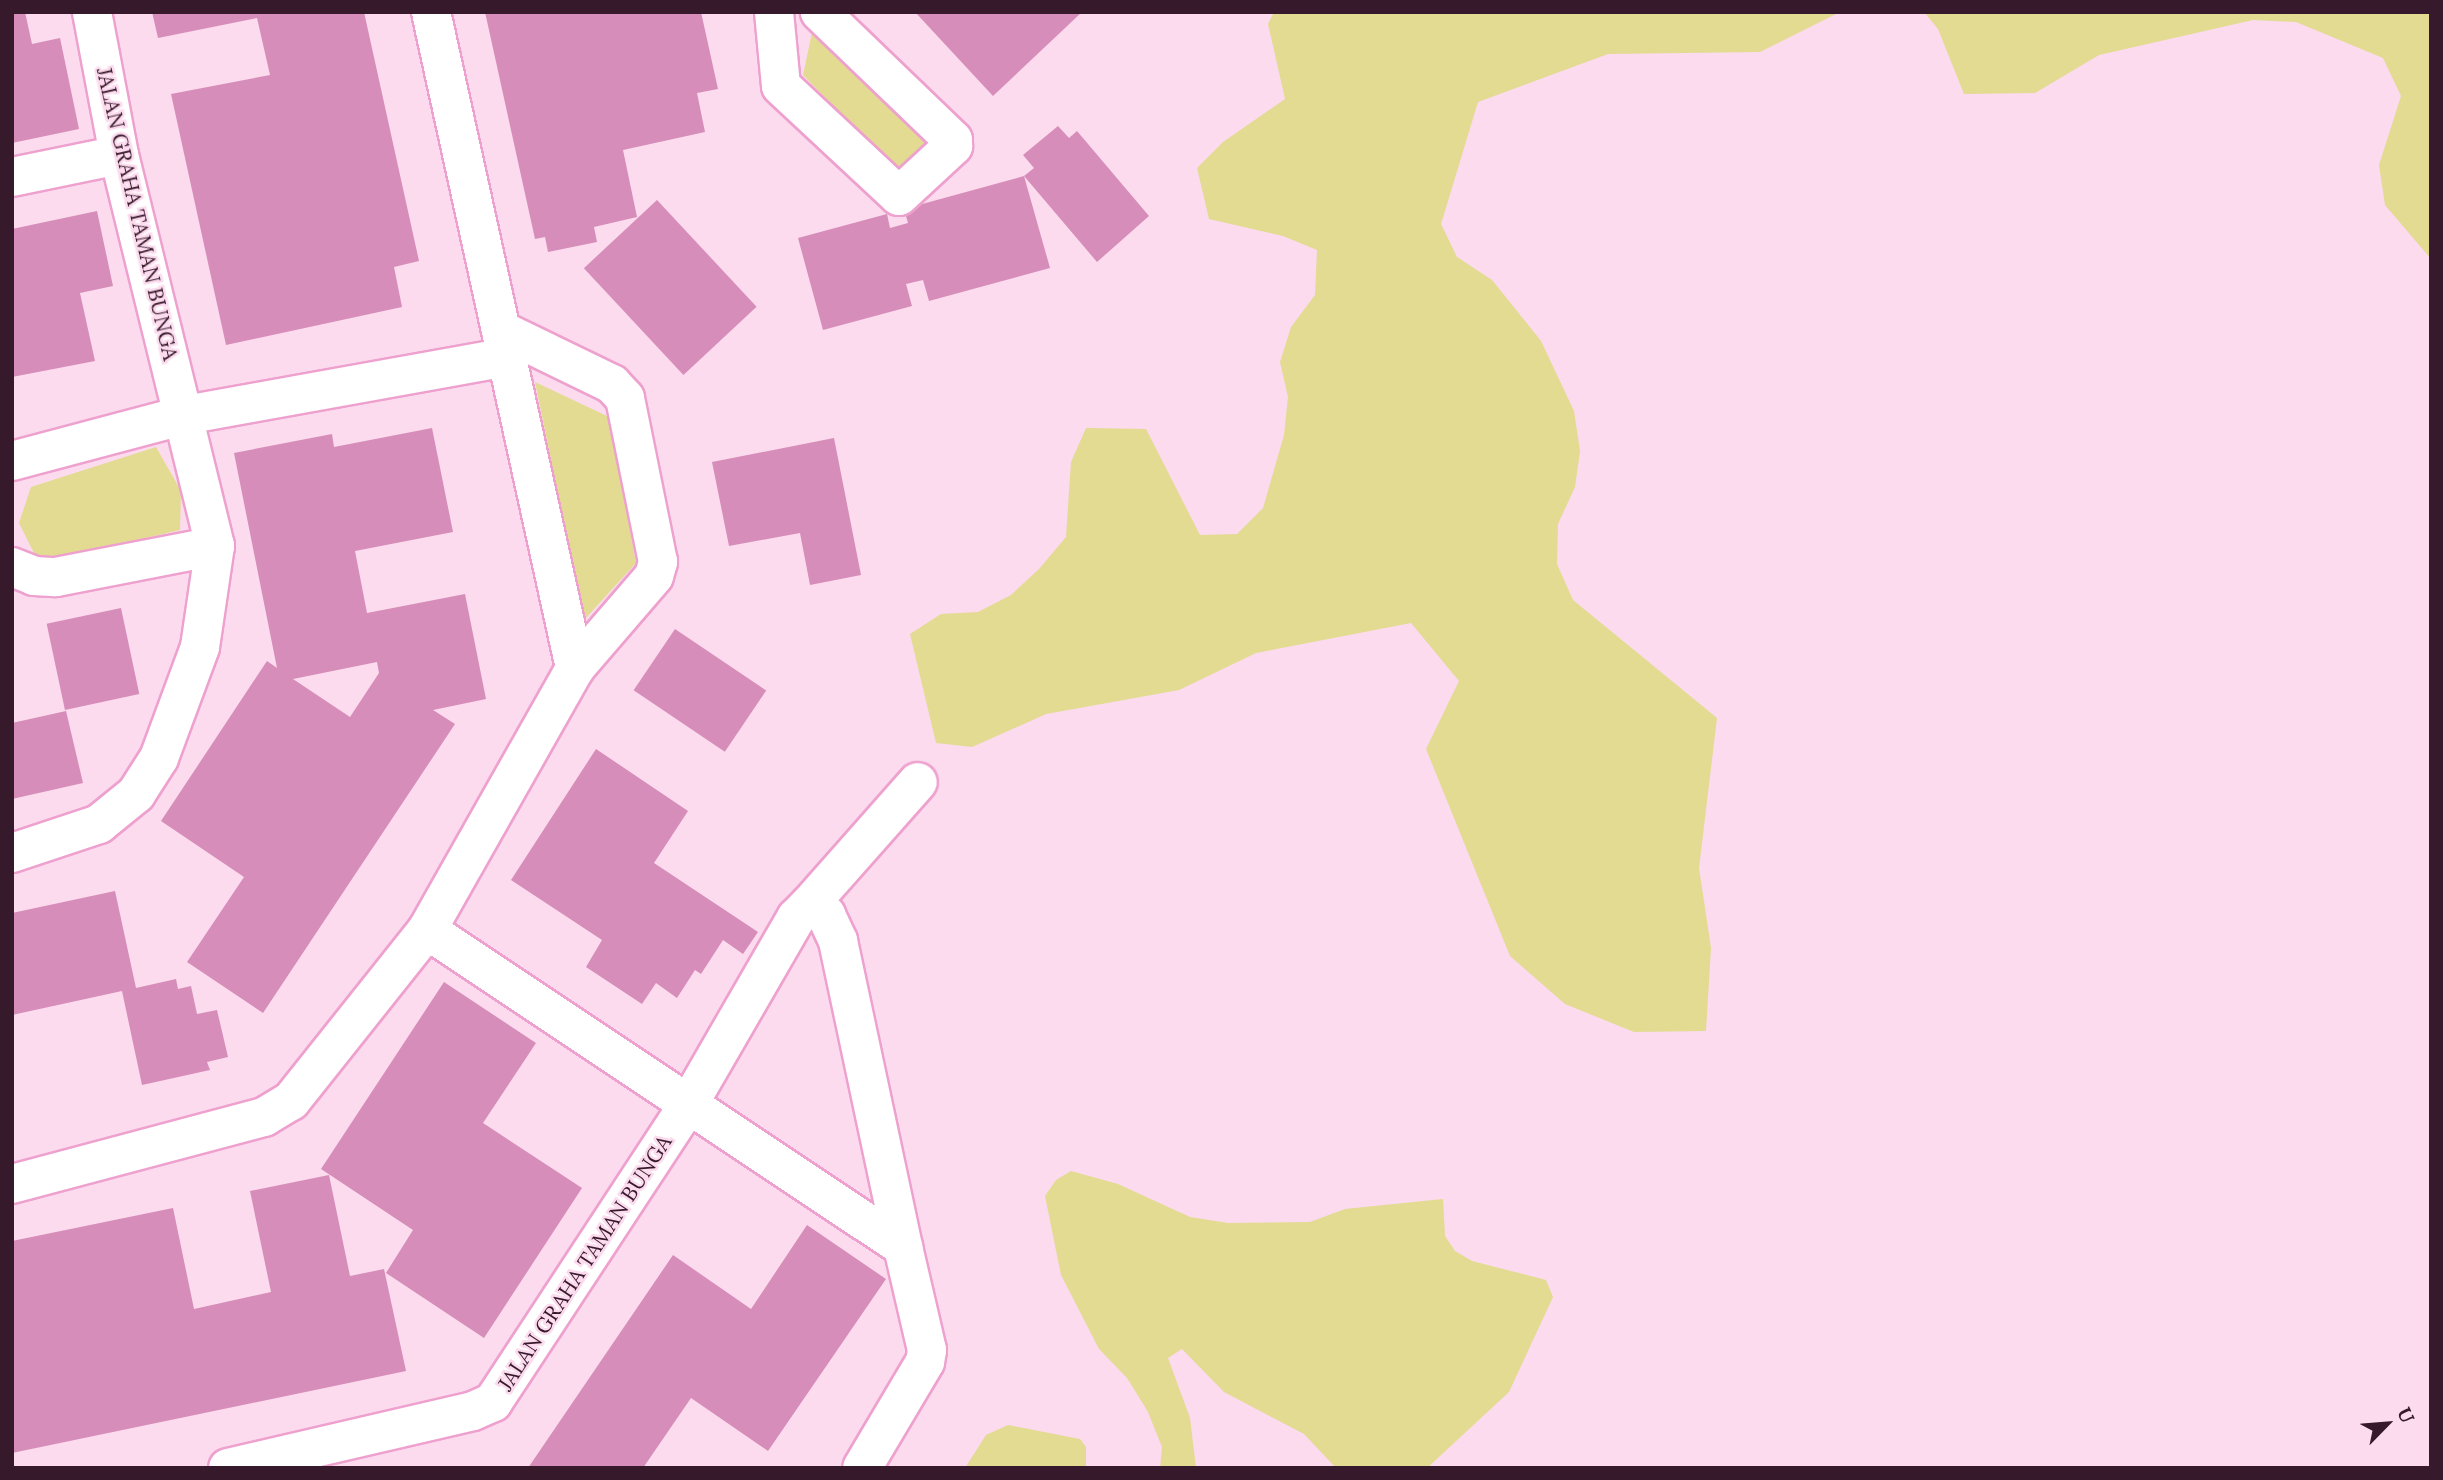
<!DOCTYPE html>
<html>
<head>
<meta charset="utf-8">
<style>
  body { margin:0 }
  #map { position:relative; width:2443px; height:1480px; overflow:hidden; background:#fbdbed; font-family:Lora,serif }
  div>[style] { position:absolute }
  .green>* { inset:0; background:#e2db91 }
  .building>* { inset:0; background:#d78db9; transform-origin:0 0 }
  .roads { filter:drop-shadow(2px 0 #eea1ce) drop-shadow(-2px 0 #eea1ce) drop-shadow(0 2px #eea1ce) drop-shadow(0 -2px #eea1ce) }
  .street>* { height:38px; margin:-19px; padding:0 19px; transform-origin:19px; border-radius:19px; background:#fff }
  span { translate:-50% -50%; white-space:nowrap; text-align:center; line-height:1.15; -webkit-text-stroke:5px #fbdbed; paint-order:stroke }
  .street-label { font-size:21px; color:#36192b }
  .frame { position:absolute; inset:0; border:14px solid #36192b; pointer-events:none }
  .north { position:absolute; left:2352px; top:1389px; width:70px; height:70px; -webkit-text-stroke:5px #fbdbed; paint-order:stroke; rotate:65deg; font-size:19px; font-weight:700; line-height:28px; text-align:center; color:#36192b }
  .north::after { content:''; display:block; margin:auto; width:24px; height:32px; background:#36192b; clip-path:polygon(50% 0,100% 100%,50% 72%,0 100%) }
</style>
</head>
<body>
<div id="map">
  <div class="green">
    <i style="clip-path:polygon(1274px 12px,1840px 12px,1760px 52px,1608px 54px,1478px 102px,1441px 224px,1457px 257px,1492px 280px,1541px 341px,1574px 411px,1580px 451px,1575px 487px,1558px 524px,1557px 564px,1573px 600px,1717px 718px,1699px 868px,1711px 948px,1706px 1031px,1634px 1032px,1565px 1004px,1510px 956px,1426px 749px,1459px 681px,1411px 623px,1256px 653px,1179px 690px,1046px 714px,972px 747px,936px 743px,910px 634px,941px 614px,978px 612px,1011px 595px,1039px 569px,1066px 537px,1071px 462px,1086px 428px,1146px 429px,1200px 535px,1237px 534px,1263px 508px,1284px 435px,1288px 397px,1280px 362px,1291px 327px,1315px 295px,1317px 250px,1283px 236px,1209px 219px,1197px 168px,1223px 142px,1285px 99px,1268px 24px)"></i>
    <i style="clip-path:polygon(1924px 12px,2431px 12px,2431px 259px,2385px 205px,2379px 165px,2401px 96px,2383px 58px,2296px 22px,2253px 20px,2099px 55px,2035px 93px,1964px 94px,1938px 29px)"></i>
    <i style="clip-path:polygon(813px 28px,933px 145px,899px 173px,803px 75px)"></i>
    <i style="clip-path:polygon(535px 382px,609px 417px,636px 563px,584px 620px)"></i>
    <i style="clip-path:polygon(156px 447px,181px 491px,180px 530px,39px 563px,19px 523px,31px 487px)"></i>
    <i style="clip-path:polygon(1071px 1171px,1118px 1184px,1190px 1217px,1228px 1223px,1310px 1222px,1345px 1209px,1443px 1199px,1445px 1236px,1455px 1251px,1472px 1261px,1546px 1280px,1553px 1297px,1509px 1392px,1427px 1468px,1336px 1468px,1304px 1434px,1224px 1392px,1182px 1349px,1168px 1358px,1190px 1418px,1196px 1468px,1160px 1468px,1162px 1447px,1148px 1412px,1127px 1378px,1099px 1349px,1061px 1275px,1045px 1196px,1056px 1180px)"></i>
    <i style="clip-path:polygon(1008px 1425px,1080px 1439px,1086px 1447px,1086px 1468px,965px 1468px,986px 1435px)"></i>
  </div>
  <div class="building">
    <i style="clip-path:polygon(12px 12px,25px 12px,32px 44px,60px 38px,79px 129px,12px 143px)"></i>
    <i style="clip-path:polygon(152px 12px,364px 12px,419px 261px,394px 267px,402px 307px,226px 345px,171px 94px,270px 75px,257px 18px,158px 38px)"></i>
    <i style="clip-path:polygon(485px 12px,701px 12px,718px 89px,697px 93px,705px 132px,623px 150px,637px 217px,594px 227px,597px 242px,548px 252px,545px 237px,535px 239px)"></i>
    <i style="clip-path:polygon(915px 12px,1082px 12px,993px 96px)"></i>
    <i style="clip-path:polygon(1058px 126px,1069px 138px,1077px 131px,1149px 216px,1097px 262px,1024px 176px,1034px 168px,1023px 155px)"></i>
    <i style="clip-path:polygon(1024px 176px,1050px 268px,929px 301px,923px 280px,906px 284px,912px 306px,823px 330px,798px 238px,887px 214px,890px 228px,908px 223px,904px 209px)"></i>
    <i style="left:657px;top:200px;width:146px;height:100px;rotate:47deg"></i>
    <i style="clip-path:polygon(97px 211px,113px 286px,80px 293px,95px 361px,12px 377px,12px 229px)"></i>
    <i style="clip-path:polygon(evenodd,432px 428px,453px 532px,355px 551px,367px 613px,465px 594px,486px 699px,433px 710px,455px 724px,263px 1013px,187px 962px,244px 877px,161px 821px,267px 661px,277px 668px,234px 453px,332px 434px,334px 447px,432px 428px,377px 662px,379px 673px,350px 717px,293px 679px,377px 662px)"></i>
    <i style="clip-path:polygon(834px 438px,861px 575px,810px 585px,800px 533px,729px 546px,712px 462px)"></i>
    <i style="left:121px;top:608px;width:88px;height:76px;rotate:78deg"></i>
    <i style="left:675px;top:629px;width:110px;height:74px;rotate:34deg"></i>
    <i style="clip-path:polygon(66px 711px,83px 783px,12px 799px,12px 723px)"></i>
    <i style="clip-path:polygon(596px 749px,688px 811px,654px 863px,758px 932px,743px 954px,723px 940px,701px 974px,695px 970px,677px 998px,656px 983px,642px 1004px,586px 967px,602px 940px,511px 880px)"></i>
    <i style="clip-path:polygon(115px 891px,136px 988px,176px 979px,178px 989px,191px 986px,197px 1014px,217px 1010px,228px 1057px,207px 1062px,210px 1070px,142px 1085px,122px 991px,12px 1015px,12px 913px)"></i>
    <i style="clip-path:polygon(444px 982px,536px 1043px,483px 1123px,582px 1188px,484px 1338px,386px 1273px,413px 1230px,321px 1169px)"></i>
    <i style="clip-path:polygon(329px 1175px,350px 1276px,384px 1269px,406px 1371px,12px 1453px,12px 1241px,173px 1208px,194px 1309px,271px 1292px,250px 1191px)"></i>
    <i style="clip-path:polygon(807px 1225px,886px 1279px,768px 1451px,691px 1398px,643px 1468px,528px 1468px,673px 1255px,751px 1309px)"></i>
  </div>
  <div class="roads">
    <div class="street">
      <i style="left:431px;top:12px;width:672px;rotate:77.62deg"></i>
      <i style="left:774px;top:12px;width:74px;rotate:84.6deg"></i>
      <i style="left:781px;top:86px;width:161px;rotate:43deg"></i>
      <i style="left:899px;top:196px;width:74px;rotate:-42.8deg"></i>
      <i style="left:953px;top:146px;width:6px;rotate:-90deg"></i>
      <i style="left:953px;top:140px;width:185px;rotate:-136.1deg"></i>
      <i style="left:12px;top:177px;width:109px;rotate:-11.6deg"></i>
      <i style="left:12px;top:461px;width:179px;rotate:-14.9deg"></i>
      <i style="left:185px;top:415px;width:326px;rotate:-10.2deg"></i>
      <i style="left:12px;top:567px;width:24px;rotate:22deg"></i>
      <i style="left:34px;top:576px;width:22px;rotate:3deg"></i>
      <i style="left:56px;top:577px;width:162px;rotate:-11deg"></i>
      <i style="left:12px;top:853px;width:92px;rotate:-18.4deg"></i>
      <i style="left:99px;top:824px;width:48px;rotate:-39deg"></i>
      <i style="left:136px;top:794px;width:43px;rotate:-57.4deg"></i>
      <i style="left:159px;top:758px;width:118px;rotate:-69.7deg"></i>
      <i style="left:200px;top:647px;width:102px;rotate:-81.6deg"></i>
      <i style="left:215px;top:546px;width:403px;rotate:-103.8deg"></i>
      <i style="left:119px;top:155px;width:146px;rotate:-100.7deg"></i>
      <i style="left:809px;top:905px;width:164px;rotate:-48.5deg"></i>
      <i style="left:427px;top:930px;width:572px;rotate:33.66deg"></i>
      <i style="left:903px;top:1247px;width:106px;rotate:76.9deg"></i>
      <i style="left:927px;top:1350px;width:12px;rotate:99deg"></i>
      <i style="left:925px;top:1362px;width:123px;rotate:120.7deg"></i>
      <i style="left:12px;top:1184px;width:261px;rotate:-14.9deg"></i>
      <i style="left:264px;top:1117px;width:31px;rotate:-31deg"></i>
      <i style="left:291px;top:1101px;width:218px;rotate:-51.5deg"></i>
      <i style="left:427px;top:930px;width:301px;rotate:-60.5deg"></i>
      <i style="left:575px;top:668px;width:121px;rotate:-49.3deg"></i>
      <i style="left:654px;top:576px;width:15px;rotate:-74deg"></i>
      <i style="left:658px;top:562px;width:167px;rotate:-101.4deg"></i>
      <i style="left:625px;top:398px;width:19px;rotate:-133deg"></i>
      <i style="left:612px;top:384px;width:123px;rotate:-154.1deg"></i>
      <i style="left:228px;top:1468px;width:252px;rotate:-13.1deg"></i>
      <i style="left:473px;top:1411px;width:22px;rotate:-24deg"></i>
      <i style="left:493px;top:1402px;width:355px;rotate:-56.7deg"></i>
      <i style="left:688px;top:1105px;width:216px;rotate:-60deg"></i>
      <i style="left:796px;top:918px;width:18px;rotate:-45deg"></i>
      <i style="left:809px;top:905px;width:20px;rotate:30deg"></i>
      <i style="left:826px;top:915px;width:29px;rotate:65deg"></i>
      <i style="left:838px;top:941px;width:313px;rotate:78deg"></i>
    </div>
  </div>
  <div class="street-label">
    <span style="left:137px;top:214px;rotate:77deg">JALAN GRAHA TAMAN BUNGA</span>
    <span style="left:585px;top:1263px;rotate:-57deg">JALAN GRAHA TAMAN BUNGA</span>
  </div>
  <div class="frame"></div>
  <div class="north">U</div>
</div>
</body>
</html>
